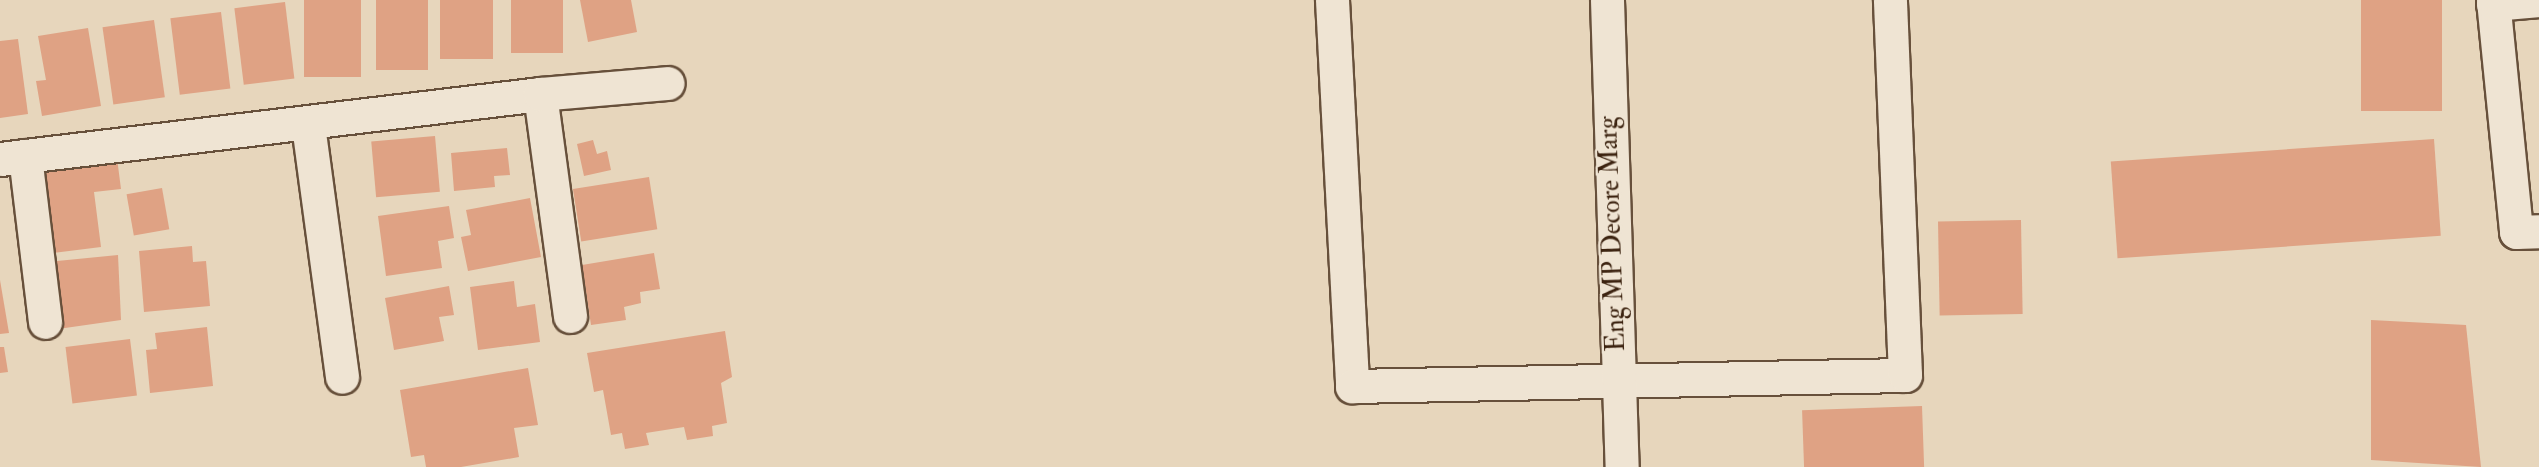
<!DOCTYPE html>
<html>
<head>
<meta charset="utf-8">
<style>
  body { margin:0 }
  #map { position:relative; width:2539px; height:467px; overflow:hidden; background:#e7d6bc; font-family:"IM FELL Double Pica",serif }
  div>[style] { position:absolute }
  .building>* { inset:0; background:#dfa284; transform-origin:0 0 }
  .roads { filter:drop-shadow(2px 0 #67503b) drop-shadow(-2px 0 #67503b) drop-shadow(0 2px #67503b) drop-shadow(0 -2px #67503b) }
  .minor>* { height:33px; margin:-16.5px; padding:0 16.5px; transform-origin:16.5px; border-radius:16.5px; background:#efe4d3 }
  span { translate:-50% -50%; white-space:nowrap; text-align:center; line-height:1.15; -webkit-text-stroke:4.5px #efe4d3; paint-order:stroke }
  .street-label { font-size:26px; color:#3c2310 }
</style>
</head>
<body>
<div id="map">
  <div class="building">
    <i style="left:304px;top:0;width:57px;height:77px"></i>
    <i style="left:376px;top:0;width:52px;height:70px"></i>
    <i style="left:440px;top:0;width:53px;height:59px"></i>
    <i style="left:511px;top:0;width:52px;height:53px"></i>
    <i style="clip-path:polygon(580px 0,631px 0,637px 32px,588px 42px)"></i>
    <i style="left:2361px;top:0;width:81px;height:111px"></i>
    <i style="left:285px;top:2px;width:77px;height:51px;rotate:83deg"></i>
    <i style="left:221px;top:12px;width:77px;height:51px;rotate:83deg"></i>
    <i style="left:154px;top:20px;width:78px;height:52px;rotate:82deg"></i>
    <i style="clip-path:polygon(88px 28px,101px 106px,42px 116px,36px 81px,46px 80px,38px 36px)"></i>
    <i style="clip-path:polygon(18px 39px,28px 114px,0 118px,0 41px)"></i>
    <i style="left:435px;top:136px;width:56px;height:64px;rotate:85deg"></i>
    <i style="left:2434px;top:139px;width:97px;height:324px;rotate:86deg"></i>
    <i style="clip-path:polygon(593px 140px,597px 154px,607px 151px,611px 170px,584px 176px,577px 144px)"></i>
    <i style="clip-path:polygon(507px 148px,510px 175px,494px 176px,495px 187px,454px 191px,451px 153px)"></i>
    <i style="clip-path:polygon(117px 158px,121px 189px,94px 192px,101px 247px,45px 254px,33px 169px)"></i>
    <i style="left:649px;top:177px;width:53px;height:77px;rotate:81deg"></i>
    <i style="left:162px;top:188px;width:42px;height:36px;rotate:80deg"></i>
    <i style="clip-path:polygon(530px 198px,541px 257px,468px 271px,461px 237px,471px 235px,466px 210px)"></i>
    <i style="clip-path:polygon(449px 206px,454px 238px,438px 241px,442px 268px,386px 276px,378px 216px)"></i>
    <i style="left:2021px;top:220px;width:94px;height:83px;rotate:89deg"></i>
    <i style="clip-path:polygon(192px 246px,193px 262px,206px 261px,210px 306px,144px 312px,139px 251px)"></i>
    <i style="clip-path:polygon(654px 253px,660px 289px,640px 292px,641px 303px,624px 307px,626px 320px,591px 325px,582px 265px)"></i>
    <i style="clip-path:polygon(118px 255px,121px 320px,58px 329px,47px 262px)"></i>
    <i style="clip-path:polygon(0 280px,9px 333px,0 334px)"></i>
    <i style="clip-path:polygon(514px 281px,517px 307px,535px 304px,540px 342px,478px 350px,470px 287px)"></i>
    <i style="clip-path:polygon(449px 286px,454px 315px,439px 317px,444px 341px,394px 350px,385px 298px)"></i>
    <i style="clip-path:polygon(2371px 320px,2466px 325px,2481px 467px,2371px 460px)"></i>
    <i style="clip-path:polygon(207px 327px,213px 386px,150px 393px,146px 350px,157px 349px,155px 333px)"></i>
    <i style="clip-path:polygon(725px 331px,732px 377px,721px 383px,727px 423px,712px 426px,713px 436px,687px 440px,684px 427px,646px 433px,649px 445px,625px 449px,622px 433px,611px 435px,603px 390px,594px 392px,587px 353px)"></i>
    <i style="left:130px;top:339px;width:57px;height:65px;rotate:83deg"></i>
    <i style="clip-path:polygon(0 347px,4px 347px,8px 372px,0 373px)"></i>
    <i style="clip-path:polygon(528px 368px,538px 425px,514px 428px,519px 457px,461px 467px,426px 467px,424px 455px,411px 457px,400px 390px)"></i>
    <i style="left:1922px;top:406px;width:61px;height:120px;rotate:88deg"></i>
  </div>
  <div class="roads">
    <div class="minor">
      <i style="left:1332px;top:0;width:387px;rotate:87deg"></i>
      <i style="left:1352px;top:386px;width:553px;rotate:-1.14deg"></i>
      <i style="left:1905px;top:375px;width:375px;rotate:-92.3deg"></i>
      <i style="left:1607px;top:0;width:467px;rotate:88.2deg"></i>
      <i style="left:2493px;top:0;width:233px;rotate:84.3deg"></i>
      <i style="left:2516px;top:232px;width:23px;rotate:-2deg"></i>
      <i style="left:2493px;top:4px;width:46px;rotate:-5deg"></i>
      <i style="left:540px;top:94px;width:224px;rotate:82.3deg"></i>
      <i style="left:308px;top:125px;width:254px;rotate:82.3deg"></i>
      <i style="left:25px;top:156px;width:167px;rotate:83.1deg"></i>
      <i style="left:0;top:159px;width:544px;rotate:-6.86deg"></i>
      <i style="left:540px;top:94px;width:128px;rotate:-4.9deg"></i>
    </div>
  </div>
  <div class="street-label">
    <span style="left:1613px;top:234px;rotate:-92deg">Eng MP Decore Marg</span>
  </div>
</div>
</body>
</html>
